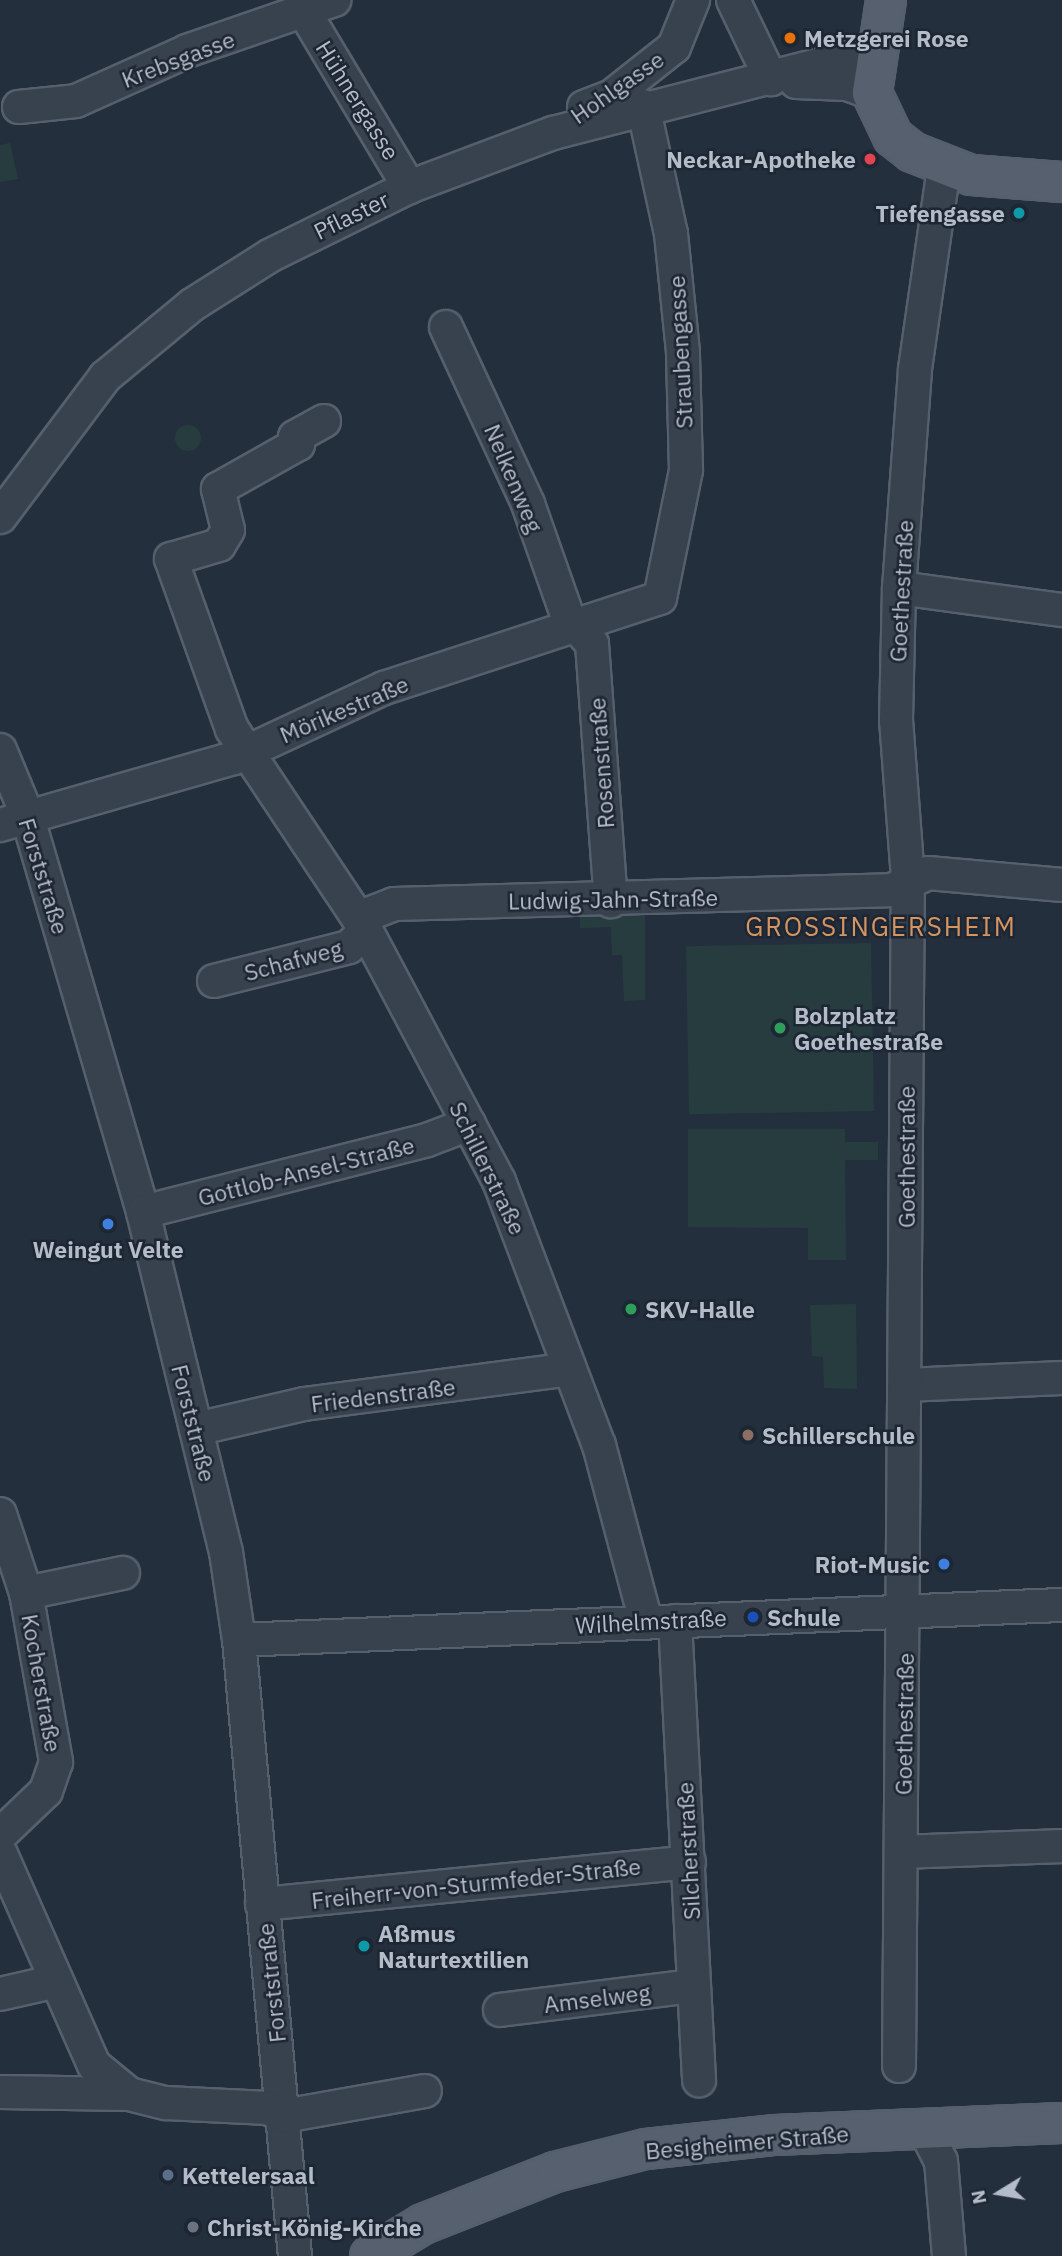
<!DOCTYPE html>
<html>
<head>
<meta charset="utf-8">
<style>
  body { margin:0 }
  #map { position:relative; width:1062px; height:2256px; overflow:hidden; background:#242f3e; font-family:"IBM Plex Sans",sans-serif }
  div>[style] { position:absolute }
  .green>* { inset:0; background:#263c3f; transform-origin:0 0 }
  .round { border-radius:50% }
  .roads { filter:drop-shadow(2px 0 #565f6c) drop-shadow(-2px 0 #565f6c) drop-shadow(0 2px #565f6c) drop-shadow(0 -2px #565f6c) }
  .minor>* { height:32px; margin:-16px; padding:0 16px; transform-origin:16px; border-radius:16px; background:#38414e }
  .major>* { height:38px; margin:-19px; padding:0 19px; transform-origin:19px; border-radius:19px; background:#56606e }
  .dots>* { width:19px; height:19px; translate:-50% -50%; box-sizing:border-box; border:4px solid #1d2633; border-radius:50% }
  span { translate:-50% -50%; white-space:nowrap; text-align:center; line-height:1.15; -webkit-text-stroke:5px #1d2633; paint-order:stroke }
  .poi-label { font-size:23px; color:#b4bcc9; font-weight:700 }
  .left { translate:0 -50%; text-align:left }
  .right { translate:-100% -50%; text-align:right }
  .street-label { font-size:23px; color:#b4bcc9 }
  .quarter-label { font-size:26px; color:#d59563; letter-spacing:2px }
  .north { position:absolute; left:964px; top:2158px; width:70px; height:70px; -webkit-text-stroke:5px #1d2633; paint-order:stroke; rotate:259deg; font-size:19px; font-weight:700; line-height:28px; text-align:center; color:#b4bcc9 }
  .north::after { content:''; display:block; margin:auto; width:24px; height:32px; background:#b4bcc9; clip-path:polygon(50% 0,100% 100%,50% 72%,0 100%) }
</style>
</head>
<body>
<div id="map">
  <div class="green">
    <i style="clip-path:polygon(10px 143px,18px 179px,0 182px,0 145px)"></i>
    <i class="round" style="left:175px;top:425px;width:26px;height:26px"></i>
    <i style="clip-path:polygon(580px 910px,645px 916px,645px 1000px,624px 1001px,622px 955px,612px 955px,611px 927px,580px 928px)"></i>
    <i style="left:871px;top:943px;width:168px;height:185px;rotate:89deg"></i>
    <i style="clip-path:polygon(688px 1129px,845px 1129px,845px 1142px,878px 1142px,878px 1160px,845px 1160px,846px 1260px,808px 1260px,808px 1228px,688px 1227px)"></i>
    <i style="clip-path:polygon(856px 1304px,857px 1389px,824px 1388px,823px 1357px,812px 1356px,810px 1305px)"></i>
  </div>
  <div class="roads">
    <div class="minor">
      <i style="left:733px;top:0;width:88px;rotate:64.3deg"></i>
      <i style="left:305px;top:13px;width:203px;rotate:59.1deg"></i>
      <i style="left:796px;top:82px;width:51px;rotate:2.2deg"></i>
      <i style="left:847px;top:84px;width:27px;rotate:20deg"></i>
      <i style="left:19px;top:107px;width:57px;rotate:-6deg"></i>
      <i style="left:76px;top:101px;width:122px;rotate:-24.2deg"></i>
      <i style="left:187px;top:51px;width:156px;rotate:-19.1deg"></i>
      <i style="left:584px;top:107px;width:30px;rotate:-21deg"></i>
      <i style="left:612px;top:96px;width:79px;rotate:-38.3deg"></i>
      <i style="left:674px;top:47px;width:51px;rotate:-68deg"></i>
      <i style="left:446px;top:327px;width:195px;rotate:65.1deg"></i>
      <i style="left:528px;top:504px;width:118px;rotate:70.6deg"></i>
      <i style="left:567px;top:615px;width:38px;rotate:49deg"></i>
      <i style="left:592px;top:644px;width:258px;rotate:85.8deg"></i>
      <i style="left:324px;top:421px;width:33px;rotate:151deg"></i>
      <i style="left:295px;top:437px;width:8px;rotate:67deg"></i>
      <i style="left:298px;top:444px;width:92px;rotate:150.6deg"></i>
      <i style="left:218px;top:489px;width:42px;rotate:76.3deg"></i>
      <i style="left:228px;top:530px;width:17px;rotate:121deg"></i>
      <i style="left:219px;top:545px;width:50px;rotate:163.7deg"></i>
      <i style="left:171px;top:559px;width:181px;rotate:70.3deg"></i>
      <i style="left:232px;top:729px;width:242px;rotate:56.3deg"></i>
      <i style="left:366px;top:930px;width:284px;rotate:62.1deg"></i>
      <i style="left:499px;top:1181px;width:282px;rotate:69.3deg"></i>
      <i style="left:599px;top:1445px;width:183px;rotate:75.1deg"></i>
      <i style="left:0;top:517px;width:175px;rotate:-53.1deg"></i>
      <i style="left:105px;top:377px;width:113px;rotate:-39.6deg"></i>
      <i style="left:192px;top:305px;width:93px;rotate:-32.3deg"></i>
      <i style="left:271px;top:255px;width:154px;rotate:-26.2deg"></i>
      <i style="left:409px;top:187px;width:154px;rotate:-20.6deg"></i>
      <i style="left:553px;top:133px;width:333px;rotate:-14.4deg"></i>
      <i style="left:899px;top:588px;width:164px;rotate:7.7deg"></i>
      <i style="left:0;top:750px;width:70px;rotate:67.4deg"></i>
      <i style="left:27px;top:815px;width:414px;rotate:73.7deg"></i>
      <i style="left:143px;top:1212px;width:350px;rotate:76.3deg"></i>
      <i style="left:226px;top:1552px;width:89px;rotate:81.6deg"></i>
      <i style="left:239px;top:1640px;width:619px;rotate:84.81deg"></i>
      <i style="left:0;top:825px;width:243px;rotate:-16deg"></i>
      <i style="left:234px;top:758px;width:166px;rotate:-25deg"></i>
      <i style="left:384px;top:688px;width:290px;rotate:-18.1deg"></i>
      <i style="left:660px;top:598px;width:131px;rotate:-78.5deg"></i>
      <i style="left:686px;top:470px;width:118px;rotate:-91.5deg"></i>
      <i style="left:683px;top:352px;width:119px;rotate:-95.8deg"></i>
      <i style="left:671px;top:234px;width:131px;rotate:-102.3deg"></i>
      <i style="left:358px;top:918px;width:39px;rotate:-21deg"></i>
      <i style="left:394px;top:904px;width:498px;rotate:-1.6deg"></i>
      <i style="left:892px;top:890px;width:40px;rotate:-25deg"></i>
      <i style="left:928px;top:873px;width:135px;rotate:5.1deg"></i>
      <i style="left:214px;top:981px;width:139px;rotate:-14.1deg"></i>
      <i style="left:349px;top:947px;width:24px;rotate:-45deg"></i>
      <i style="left:143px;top:1212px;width:293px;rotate:-14.2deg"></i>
      <i style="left:427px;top:1140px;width:45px;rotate:-20.9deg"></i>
      <i style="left:905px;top:1385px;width:157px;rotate:-2.6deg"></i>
      <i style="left:196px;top:1429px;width:111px;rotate:-13deg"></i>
      <i style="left:304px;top:1404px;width:268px;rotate:-7.5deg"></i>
      <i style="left:0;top:1514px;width:83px;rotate:71.8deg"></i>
      <i style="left:26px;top:1593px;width:172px;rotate:79.9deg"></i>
      <i style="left:56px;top:1762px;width:31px;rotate:109deg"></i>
      <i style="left:46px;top:1791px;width:64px;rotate:136.3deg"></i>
      <i style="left:26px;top:1593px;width:99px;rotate:-11.7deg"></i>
      <i style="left:675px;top:1621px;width:460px;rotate:87deg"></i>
      <i style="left:239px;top:1640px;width:824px;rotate:-2.44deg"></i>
      <i style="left:0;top:1852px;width:233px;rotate:66.2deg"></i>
      <i style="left:94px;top:2065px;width:45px;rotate:39.6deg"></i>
      <i style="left:129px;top:2094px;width:38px;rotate:14deg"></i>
      <i style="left:166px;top:2103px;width:102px;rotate:2.8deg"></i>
      <i style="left:268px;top:2108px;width:18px;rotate:27deg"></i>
      <i style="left:902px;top:1852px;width:160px;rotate:-2.1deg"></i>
      <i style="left:262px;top:1904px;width:429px;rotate:-5.6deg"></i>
      <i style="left:0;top:1994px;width:58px;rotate:-12.8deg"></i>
      <i style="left:500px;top:2010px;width:195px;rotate:-7.1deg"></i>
      <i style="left:899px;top:2066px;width:1187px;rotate:-89.57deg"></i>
      <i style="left:908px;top:879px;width:159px;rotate:-94.3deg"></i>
      <i style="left:896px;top:720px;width:132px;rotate:-88.7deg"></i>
      <i style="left:899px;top:588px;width:220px;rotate:-85.8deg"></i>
      <i style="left:915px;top:369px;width:204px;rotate:-81.8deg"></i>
      <i style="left:0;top:2092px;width:129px;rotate:0.9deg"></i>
      <i style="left:284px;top:2116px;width:143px;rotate:-10.1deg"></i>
      <i style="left:924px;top:2128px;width:37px;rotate:63deg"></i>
      <i style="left:941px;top:2161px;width:95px;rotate:85.2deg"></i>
    </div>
    <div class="major">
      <i style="left:886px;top:0;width:94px;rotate:98.6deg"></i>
      <i style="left:872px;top:93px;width:49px;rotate:64.5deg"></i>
      <i style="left:893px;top:137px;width:24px;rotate:38deg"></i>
      <i style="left:912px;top:152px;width:63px;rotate:21.3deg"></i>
      <i style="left:971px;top:175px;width:91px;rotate:4.4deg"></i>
      <i style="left:370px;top:2256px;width:62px;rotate:-31.1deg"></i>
      <i style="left:423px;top:2224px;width:142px;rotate:-21.5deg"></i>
      <i style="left:555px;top:2172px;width:94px;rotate:-14.2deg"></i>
      <i style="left:646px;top:2149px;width:130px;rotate:-6.2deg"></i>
      <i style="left:775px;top:2135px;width:287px;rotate:-2.4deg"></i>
    </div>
  </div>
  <div class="dots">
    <i style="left:790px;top:38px;background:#e8710a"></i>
    <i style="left:870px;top:159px;background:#e0444e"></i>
    <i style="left:1019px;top:213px;background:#0f9aa8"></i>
    <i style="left:780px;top:1028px;background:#2e9e5b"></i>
    <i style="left:108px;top:1224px;background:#3f7fe0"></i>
    <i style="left:631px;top:1309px;background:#2e9e5b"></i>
    <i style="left:748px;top:1435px;background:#8d6e63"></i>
    <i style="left:944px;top:1564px;background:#3f7fe0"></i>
    <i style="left:753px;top:1617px;background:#1a4fb4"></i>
    <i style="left:364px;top:1946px;background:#0f9aa8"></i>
    <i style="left:168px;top:2175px;background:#5c6f8a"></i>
    <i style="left:193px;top:2227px;background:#6b7280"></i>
  </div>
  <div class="poi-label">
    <span class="left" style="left:804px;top:38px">Metzgerei Rose</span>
    <span class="right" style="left:856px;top:159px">Neckar-Apotheke</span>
    <span class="right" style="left:1005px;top:213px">Tiefengasse</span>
    <span class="left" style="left:794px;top:1028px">Bolzplatz<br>Goethestraße</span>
    <span style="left:108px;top:1249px">Weingut Velte</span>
    <span class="left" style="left:645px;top:1309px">SKV-Halle</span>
    <span class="left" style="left:762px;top:1435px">Schillerschule</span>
    <span class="right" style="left:930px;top:1564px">Riot-Music</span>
    <span class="left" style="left:767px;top:1617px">Schule</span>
    <span class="left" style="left:378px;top:1946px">Aßmus<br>Naturtextilien</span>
    <span class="left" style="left:182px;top:2175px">Kettelersaal</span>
    <span class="left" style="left:207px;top:2227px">Christ-König-Kirche</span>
  </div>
  <div class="street-label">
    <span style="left:178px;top:59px;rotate:-21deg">Krebsgasse</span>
    <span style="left:617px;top:87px;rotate:-35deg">Hohlgasse</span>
    <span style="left:358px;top:100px;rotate:58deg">Hühnergasse</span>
    <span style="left:351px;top:215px;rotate:-26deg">Pflaster</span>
    <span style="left:680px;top:352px;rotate:-93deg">Straubengasse</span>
    <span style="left:514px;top:478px;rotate:67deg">Nelkenweg</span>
    <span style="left:901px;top:591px;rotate:-87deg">Goethestraße</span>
    <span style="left:344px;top:709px;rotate:-23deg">Mörikestraße</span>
    <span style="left:601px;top:763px;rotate:-94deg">Rosenstraße</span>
    <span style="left:44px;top:876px;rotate:73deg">Forststraße</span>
    <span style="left:613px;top:899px;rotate:-1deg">Ludwig-Jahn-Straße</span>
    <span style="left:293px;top:960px;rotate:-15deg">Schafweg</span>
    <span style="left:906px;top:1157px;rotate:-90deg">Goethestraße</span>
    <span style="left:488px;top:1168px;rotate:64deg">Schillerstraße</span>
    <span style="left:306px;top:1171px;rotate:-14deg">Gottlob-Ansel-Straße</span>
    <span style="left:383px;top:1395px;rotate:-7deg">Friedenstraße</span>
    <span style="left:194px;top:1423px;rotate:76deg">Forststraße</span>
    <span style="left:651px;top:1621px;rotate:-3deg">Wilhelmstraße</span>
    <span style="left:42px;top:1683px;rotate:80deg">Kocherstraße</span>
    <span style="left:904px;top:1724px;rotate:-89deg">Goethestraße</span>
    <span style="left:688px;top:1851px;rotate:-93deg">Silcherstraße</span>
    <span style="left:476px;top:1883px;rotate:-6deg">Freiherr-von-Sturmfeder-Straße</span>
    <span style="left:271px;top:1983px;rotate:-96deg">Forststraße</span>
    <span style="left:597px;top:1998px;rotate:-7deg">Amselweg</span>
    <span style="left:747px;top:2142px;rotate:-5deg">Besigheimer Straße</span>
  </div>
  <div class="quarter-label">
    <span style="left:881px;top:927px">GROSSINGERSHEIM</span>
  </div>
  <div class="north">N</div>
</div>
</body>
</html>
